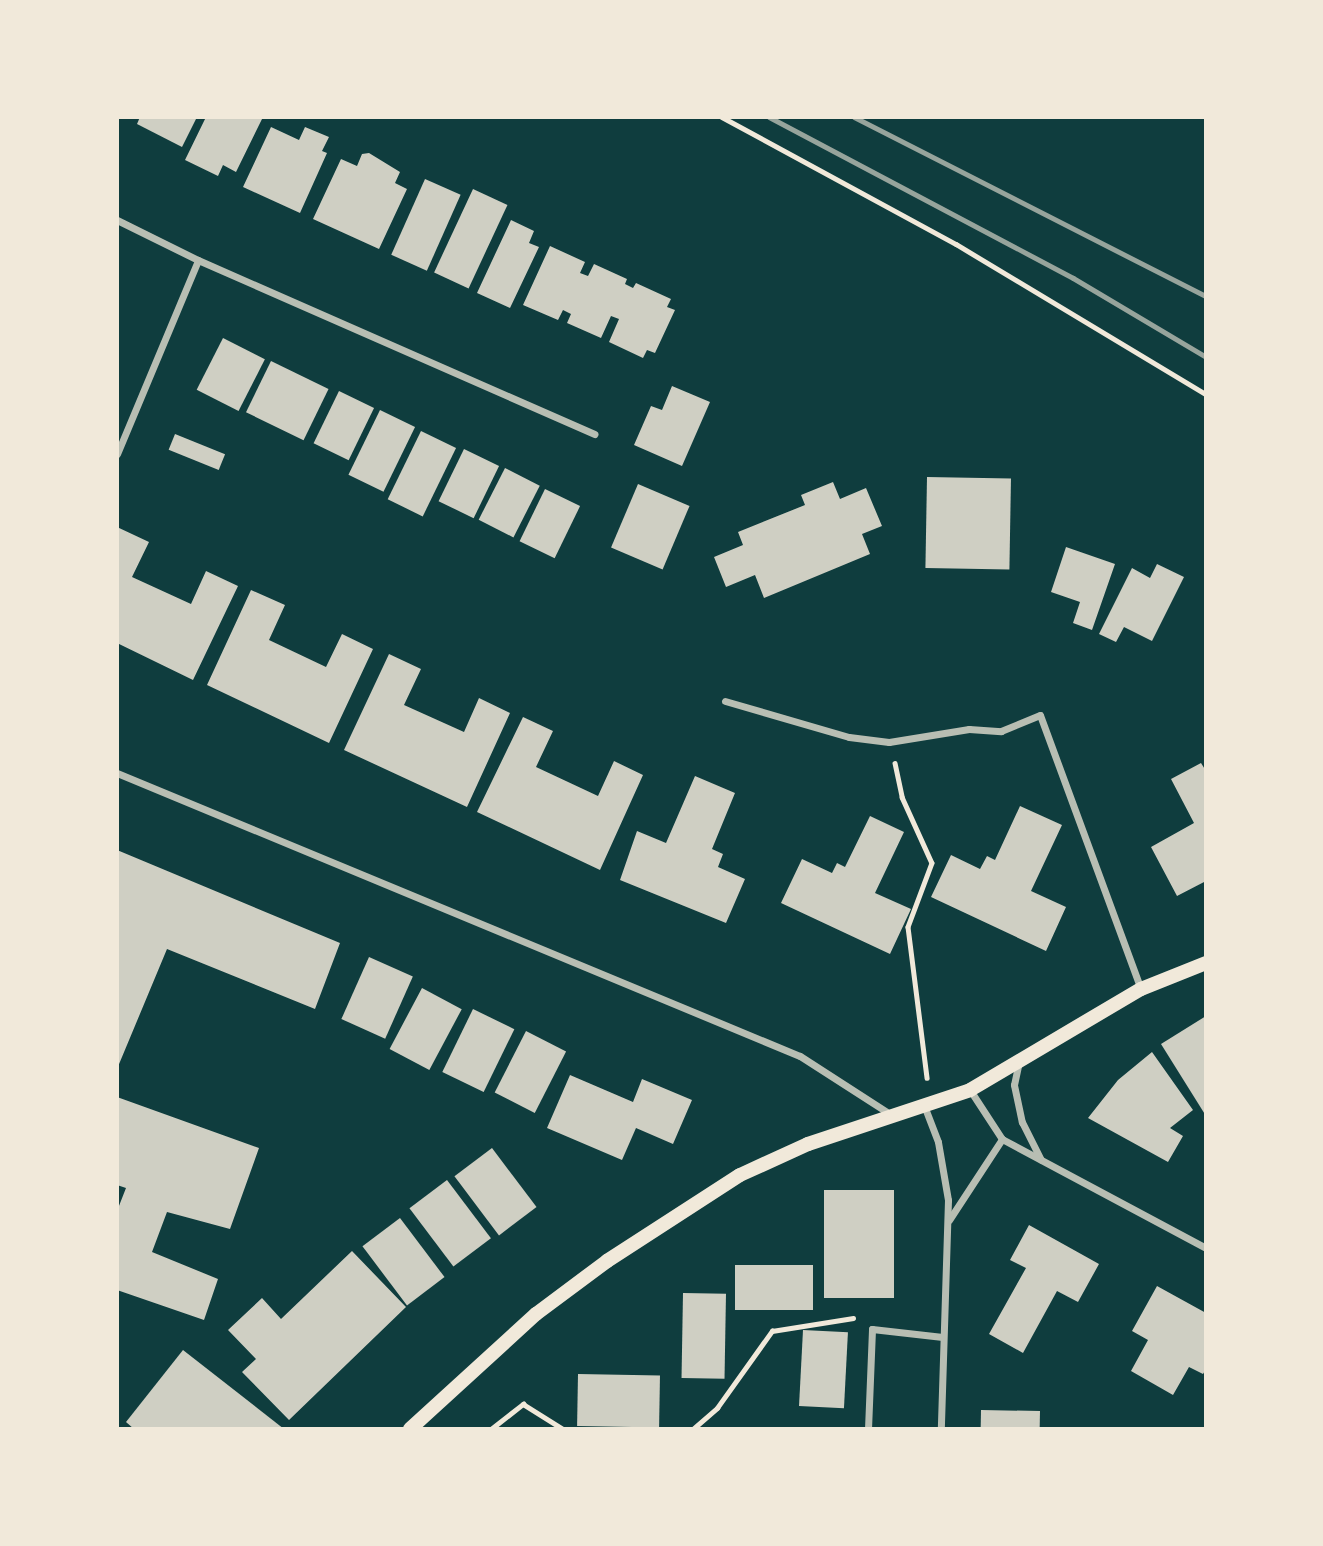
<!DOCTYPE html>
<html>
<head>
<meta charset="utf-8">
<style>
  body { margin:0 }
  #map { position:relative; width:1323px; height:1546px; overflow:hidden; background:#0f3d3e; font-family:Manrope,sans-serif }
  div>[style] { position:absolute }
  .building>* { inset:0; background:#cfcfc3; transform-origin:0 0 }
  .path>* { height:4.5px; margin:-2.25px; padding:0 2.25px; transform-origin:2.25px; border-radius:2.25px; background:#f1e9da }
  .minor>* { height:7px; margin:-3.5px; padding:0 3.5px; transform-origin:3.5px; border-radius:3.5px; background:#b8beb3 }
  .secondary>* { height:14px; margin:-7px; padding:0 7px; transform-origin:7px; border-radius:7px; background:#f1e9da }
  .rail>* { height:5px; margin:-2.5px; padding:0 2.5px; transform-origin:2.5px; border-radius:2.5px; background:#97a49c }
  span { translate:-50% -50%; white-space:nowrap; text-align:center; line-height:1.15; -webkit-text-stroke:7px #f1e9da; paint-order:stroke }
  .frame { position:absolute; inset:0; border:119px solid #f1e9da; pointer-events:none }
</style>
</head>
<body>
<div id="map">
  <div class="building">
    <i style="clip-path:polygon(140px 117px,197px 117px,182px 147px,137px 124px)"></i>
    <i style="clip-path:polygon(206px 117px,263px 117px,236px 172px,223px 165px,218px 176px,185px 160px)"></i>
    <i style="clip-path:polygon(271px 127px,299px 140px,305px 127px,329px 137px,322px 151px,327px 153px,300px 213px,243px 187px)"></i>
    <i style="clip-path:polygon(369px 153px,400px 172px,395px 183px,407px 189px,379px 249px,313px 219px,341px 159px,357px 166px,362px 154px)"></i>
    <i style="left:425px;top:179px;width:39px;height:83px;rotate:24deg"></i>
    <i style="left:473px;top:189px;width:38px;height:92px;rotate:25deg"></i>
    <i style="clip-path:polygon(511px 220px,534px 231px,529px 243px,539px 247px,510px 308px,477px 293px)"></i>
    <i style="clip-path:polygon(550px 246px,585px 262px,580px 273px,588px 276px,594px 264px,627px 279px,625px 284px,633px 288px,636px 283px,671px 299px,667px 307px,675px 310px,655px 353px,647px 350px,643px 358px,609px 342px,619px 319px,611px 316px,601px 338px,567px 323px,571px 314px,563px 310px,558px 320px,523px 305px)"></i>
    <i style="left:223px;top:338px;width:47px;height:58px;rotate:27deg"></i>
    <i style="left:271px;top:361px;width:64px;height:57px;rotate:26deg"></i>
    <i style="clip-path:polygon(672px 386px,710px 402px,682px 466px,634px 445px,651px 406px,662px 410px)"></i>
    <i style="left:339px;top:391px;width:39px;height:58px;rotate:26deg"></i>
    <i style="left:380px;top:410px;width:39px;height:72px;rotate:26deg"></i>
    <i style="left:421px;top:431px;width:39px;height:76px;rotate:26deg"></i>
    <i style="left:175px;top:434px;width:54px;height:17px;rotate:22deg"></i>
    <i style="left:464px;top:449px;width:39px;height:58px;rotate:26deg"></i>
    <i style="left:505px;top:468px;width:39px;height:58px;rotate:27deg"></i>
    <i style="left:927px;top:477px;width:84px;height:91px;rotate:1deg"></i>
    <i style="clip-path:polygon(833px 482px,840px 499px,866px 488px,882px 526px,862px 534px,870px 554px,764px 598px,755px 575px,726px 587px,714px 557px,743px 545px,738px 532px,805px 505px,801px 495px)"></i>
    <i style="left:638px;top:484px;width:56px;height:69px;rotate:23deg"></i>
    <i style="left:545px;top:489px;width:39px;height:58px;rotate:26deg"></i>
    <i style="clip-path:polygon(117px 527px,149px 542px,132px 577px,191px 604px,206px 571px,238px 586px,193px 680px,117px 643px)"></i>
    <i style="clip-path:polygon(1066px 547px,1115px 564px,1092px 630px,1073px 623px,1080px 602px,1051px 592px)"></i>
    <i style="clip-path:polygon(1157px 564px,1184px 577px,1152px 641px,1124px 627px,1116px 642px,1099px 634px,1132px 568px,1150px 578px)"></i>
    <i style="clip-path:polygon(251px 590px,285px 605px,269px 640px,326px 667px,342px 634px,373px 649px,329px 743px,207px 685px)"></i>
    <i style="clip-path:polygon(389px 654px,421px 669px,404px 705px,464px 732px,479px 698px,510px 713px,467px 807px,344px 750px)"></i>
    <i style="clip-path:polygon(523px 717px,553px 731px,536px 767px,598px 796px,614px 761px,643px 775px,600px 870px,477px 812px)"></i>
    <i style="clip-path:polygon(1201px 763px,1206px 771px,1206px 881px,1177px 896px,1151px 847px,1194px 823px,1171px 779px)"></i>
    <i style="clip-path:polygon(695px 776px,735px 793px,712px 849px,723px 854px,718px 867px,745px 879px,726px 923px,620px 880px,637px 831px,666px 843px)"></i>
    <i style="clip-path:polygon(1020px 806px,1062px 825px,1031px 891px,1066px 907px,1046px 951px,931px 897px,951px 855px,980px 869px,987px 856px,995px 860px)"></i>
    <i style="clip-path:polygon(870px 816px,904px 832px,875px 893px,911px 909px,890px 954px,781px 903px,802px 859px,832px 873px,837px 863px,845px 867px)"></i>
    <i style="clip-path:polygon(117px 850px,340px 943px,315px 1009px,167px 949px,117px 1069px)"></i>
    <i style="left:369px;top:957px;width:48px;height:68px;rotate:24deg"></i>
    <i style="left:422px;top:988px;width:45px;height:69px;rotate:28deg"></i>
    <i style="left:473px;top:1009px;width:46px;height:70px;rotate:26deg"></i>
    <i style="clip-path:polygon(1206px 1016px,1206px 1116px,1161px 1044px)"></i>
    <i style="left:526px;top:1031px;width:45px;height:69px;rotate:27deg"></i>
    <i style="clip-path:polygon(1152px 1052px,1193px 1110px,1170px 1128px,1183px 1136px,1168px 1162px,1088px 1118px,1118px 1080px)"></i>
    <i style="clip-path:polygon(570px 1075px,633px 1102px,642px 1079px,692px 1100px,673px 1144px,636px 1128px,622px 1160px,547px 1128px)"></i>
    <i style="clip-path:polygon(117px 1097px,259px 1148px,230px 1229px,167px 1212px,152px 1252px,218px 1279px,204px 1320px,117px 1290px,117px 1211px,126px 1188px,117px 1185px)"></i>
    <i style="left:492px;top:1148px;width:74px;height:47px;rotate:53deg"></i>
    <i style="left:447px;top:1180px;width:73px;height:47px;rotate:53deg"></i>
    <i style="left:824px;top:1190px;width:70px;height:108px"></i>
    <i style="left:400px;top:1218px;width:74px;height:47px;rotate:53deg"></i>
    <i style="clip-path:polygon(1029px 1225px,1099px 1264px,1078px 1302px,1057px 1291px,1023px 1353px,989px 1334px,1026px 1268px,1010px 1260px)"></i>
    <i style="clip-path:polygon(352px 1251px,406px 1307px,289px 1420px,242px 1372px,256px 1359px,228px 1330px,262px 1298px,281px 1319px)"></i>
    <i style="left:735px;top:1265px;width:78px;height:45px"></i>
    <i style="clip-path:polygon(1157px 1286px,1206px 1313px,1206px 1369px,1203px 1374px,1189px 1367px,1173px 1395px,1131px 1371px,1148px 1340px,1132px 1331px)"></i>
    <i style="left:683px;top:1293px;width:43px;height:85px;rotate:1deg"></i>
    <i style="left:803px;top:1330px;width:45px;height:76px;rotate:3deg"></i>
    <i style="clip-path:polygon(183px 1350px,284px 1429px,134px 1429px,126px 1422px)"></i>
    <i style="left:578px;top:1374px;width:82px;height:52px;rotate:1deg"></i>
    <i style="left:981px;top:1410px;width:59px;height:19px;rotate:1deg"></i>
  </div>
  <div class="path">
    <i style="left:722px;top:117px;width:266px;rotate:28.5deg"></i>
    <i style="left:956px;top:244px;width:292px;rotate:31deg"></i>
    <i style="left:895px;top:763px;width:35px;rotate:78deg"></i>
    <i style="left:902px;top:797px;width:72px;rotate:65.6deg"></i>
    <i style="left:932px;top:863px;width:68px;rotate:110.6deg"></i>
    <i style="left:908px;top:927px;width:152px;rotate:82.8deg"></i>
    <i style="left:491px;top:1429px;width:41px;rotate:-38deg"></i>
    <i style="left:523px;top:1404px;width:47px;rotate:32deg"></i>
    <i style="left:693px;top:1429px;width:32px;rotate:-41deg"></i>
    <i style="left:717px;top:1408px;width:95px;rotate:-54.5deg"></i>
    <i style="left:772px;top:1331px;width:82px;rotate:-9.1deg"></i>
  </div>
  <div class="minor">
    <i style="left:117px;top:220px;width:90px;rotate:26.3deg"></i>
    <i style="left:117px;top:454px;width:210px;rotate:-67.3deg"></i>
    <i style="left:198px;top:260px;width:433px;rotate:23.7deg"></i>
    <i style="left:725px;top:701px;width:129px;rotate:16.2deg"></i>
    <i style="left:849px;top:737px;width:40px;rotate:7.1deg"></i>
    <i style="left:889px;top:742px;width:81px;rotate:-9.2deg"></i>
    <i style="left:969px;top:729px;width:32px;rotate:4deg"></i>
    <i style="left:1001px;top:731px;width:42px;rotate:-22.3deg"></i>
    <i style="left:1040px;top:715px;width:292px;rotate:69.8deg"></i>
    <i style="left:117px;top:773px;width:739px;rotate:22.51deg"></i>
    <i style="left:800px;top:1056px;width:111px;rotate:32.8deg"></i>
    <i style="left:1018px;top:1066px;width:19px;rotate:102deg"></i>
    <i style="left:1014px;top:1085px;width:38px;rotate:78deg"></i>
    <i style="left:1022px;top:1122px;width:42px;rotate:63.4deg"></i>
    <i style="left:970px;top:1090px;width:59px;rotate:56.9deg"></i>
    <i style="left:1002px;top:1139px;width:231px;rotate:28.1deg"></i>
    <i style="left:925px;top:1108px;width:36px;rotate:69deg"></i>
    <i style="left:938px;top:1142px;width:59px;rotate:80.2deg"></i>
    <i style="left:948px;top:1200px;width:229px;rotate:91.8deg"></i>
    <i style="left:949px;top:1220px;width:97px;rotate:-56.8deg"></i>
    <i style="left:868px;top:1429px;width:100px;rotate:-87.7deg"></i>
    <i style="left:872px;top:1329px;width:71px;rotate:6.4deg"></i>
  </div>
  <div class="secondary">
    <i style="left:410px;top:1429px;width:171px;rotate:-42.4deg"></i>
    <i style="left:536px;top:1314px;width:89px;rotate:-36.7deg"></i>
    <i style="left:607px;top:1261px;width:158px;rotate:-32.9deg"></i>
    <i style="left:740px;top:1175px;width:75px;rotate:-24.5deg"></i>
    <i style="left:808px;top:1144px;width:171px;rotate:-18.4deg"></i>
    <i style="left:970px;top:1090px;width:199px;rotate:-30.6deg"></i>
    <i style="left:1141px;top:989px;width:70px;rotate:-21.8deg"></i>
  </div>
  <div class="rail">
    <i style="left:769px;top:117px;width:344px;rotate:27.9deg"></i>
    <i style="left:1073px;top:278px;width:155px;rotate:30.7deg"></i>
    <i style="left:854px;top:117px;width:395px;rotate:27deg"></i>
  </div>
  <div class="frame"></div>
</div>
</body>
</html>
